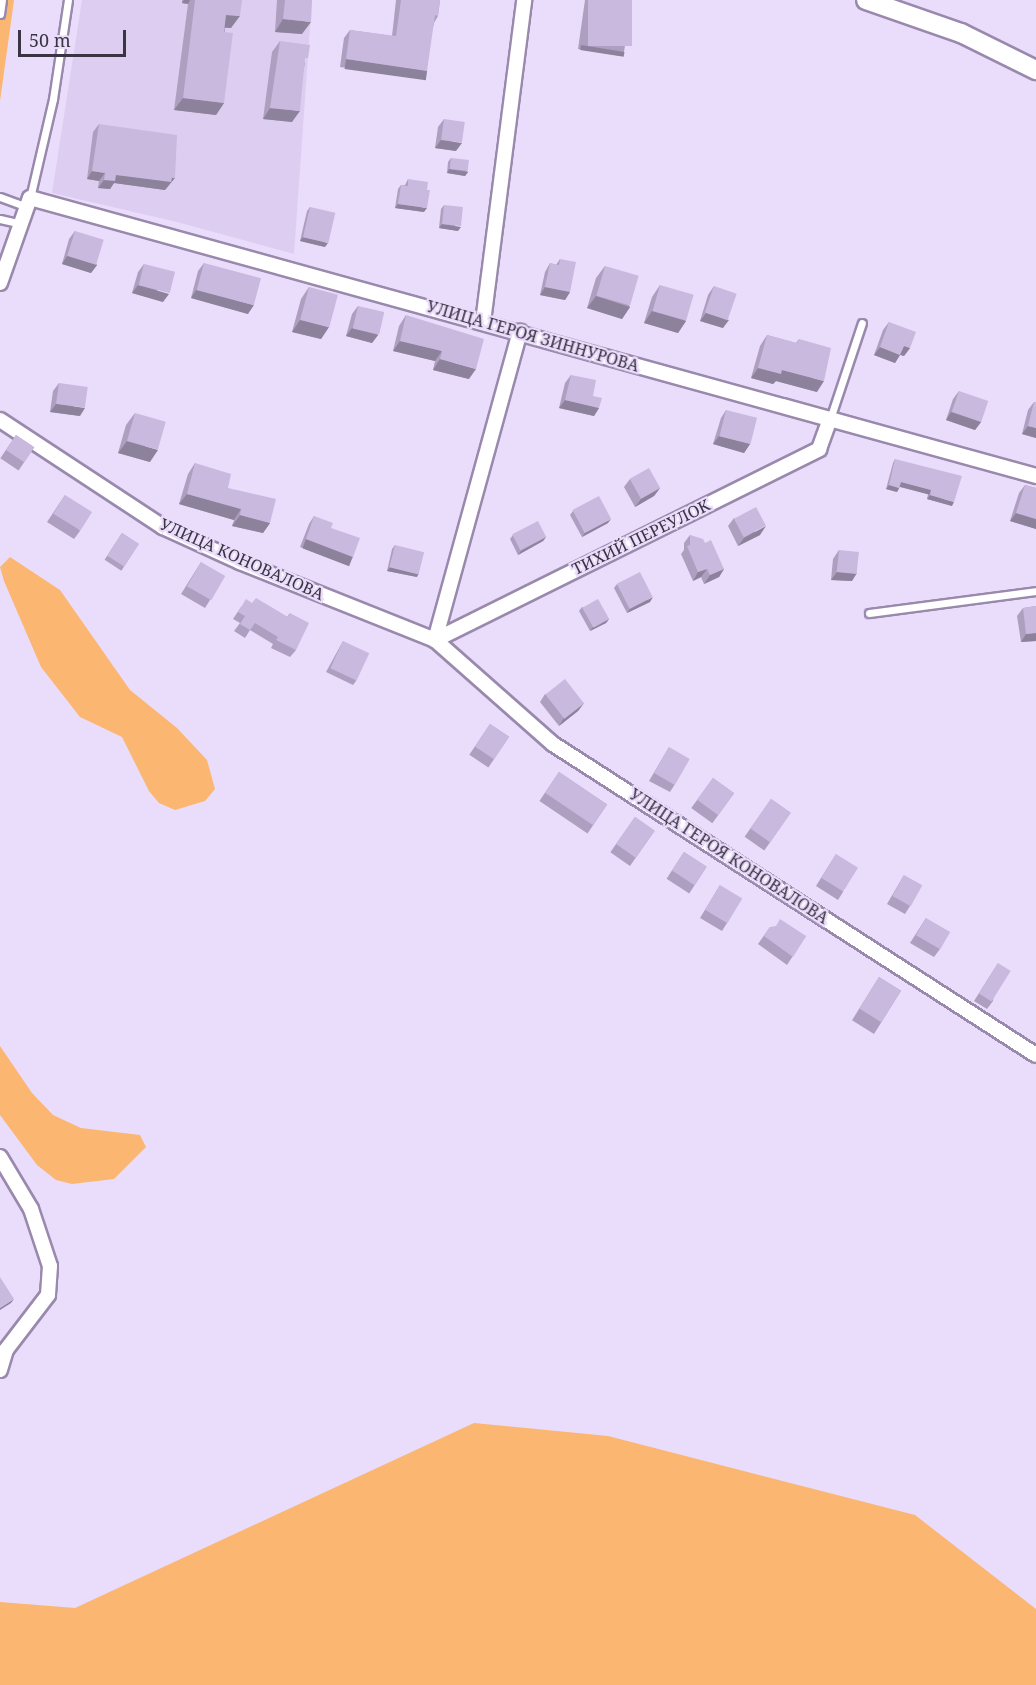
<!DOCTYPE html>
<html>
<head>
<meta charset="utf-8">
<style>
  body { margin:0 }
  #map { position:relative; width:1036px; height:1685px; overflow:hidden; background:#eadcfb; font-family:"Noto Serif",serif }
  div>[style] { position:absolute }
  .built>* { inset:0; background:#ddcef1 }
  .green>* { inset:0; background:#fbb671 }
  .roads { filter:drop-shadow(2px 0 #9989ad) drop-shadow(-2px 0 #9989ad) drop-shadow(0 2px #9989ad) drop-shadow(0 -2px #9989ad) }
  .service>* { height:7px; margin:-3.5px; padding:0 3.5px; transform-origin:3.5px; border-radius:3.5px; background:#fff }
  .minor>* { height:14px; margin:-7px; padding:0 7px; transform-origin:7px; border-radius:7px; background:#fff }
  .tertiary>* { height:18px; margin:-9px; padding:0 9px; transform-origin:9px; border-radius:9px; background:#fff }
  .wall>* { inset:0; background:#ae9fc0; transform-origin:0 0 }
  .shaded-wall>* { inset:0; background:#8d829c; transform-origin:0 0 }
  .building>* { inset:0; background:#cab9df; transform-origin:0 0 }
  span { translate:-50% -50%; white-space:nowrap; text-align:center; line-height:1.15; -webkit-text-stroke:4.5px #eadcfb; paint-order:stroke }
  .street-label { font-size:16px; color:#3a3443 }
  .scale { position:absolute; left:18px; top:30px; width:108px; height:27px; box-sizing:border-box; border:3px solid #3a3443; border-top:0; padding-left:8px; font-size:18px; line-height:21px; white-space:nowrap; color:#3a3443; -webkit-text-stroke:4px #eadcfb; paint-order:stroke }
</style>
</head>
<body>
<div id="map">
  <div class="built">
    <i style="clip-path:polygon(82px 0,312px 0,294px 254px,177px 222px,52px 193px)"></i>
  </div>
  <div class="green">
    <i style="clip-path:polygon(0 0,14px 0,0 101px)"></i>
    <i style="clip-path:polygon(10px 557px,60px 590px,130px 690px,177px 728px,207px 760px,215px 789px,205px 801px,175px 810px,159px 803px,149px 791px,122px 737px,80px 717px,41px 667px,4px 581px,0 567px)"></i>
    <i style="clip-path:polygon(0 1046px,32px 1093px,53px 1115px,81px 1128px,140px 1135px,146px 1147px,114px 1179px,72px 1184px,56px 1180px,37px 1165px,0 1115px)"></i>
    <i style="clip-path:polygon(474px 1423px,608px 1436px,915px 1515px,1036px 1609px,1036px 1685px,0 1685px,0 1602px,75px 1608px)"></i>
  </div>
  <div class="roads">
    <div class="service">
      <i style="left:0;top:14px;width:14px;rotate:-82deg"></i>
      <i style="left:0;top:197px;width:29px;rotate:20deg"></i>
      <i style="left:30px;top:198px;width:102px;rotate:-76.9deg"></i>
      <i style="left:53px;top:99px;width:100px;rotate:-81.4deg"></i>
      <i style="left:0;top:219px;width:23px;rotate:13deg"></i>
      <i style="left:830px;top:419px;width:101px;rotate:-71.6deg"></i>
      <i style="left:869px;top:613px;width:168px;rotate:-7.5deg"></i>
    </div>
    <div class="minor">
      <i style="left:0;top:283px;width:90px;rotate:-70.6deg"></i>
      <i style="left:30px;top:198px;width:1044px;rotate:15.45deg"></i>
      <i style="left:483px;top:322px;width:325px;rotate:-82.7deg"></i>
      <i style="left:0;top:420px;width:195px;rotate:33.3deg"></i>
      <i style="left:163px;top:527px;width:85px;rotate:24.4deg"></i>
      <i style="left:240px;top:562px;width:210px;rotate:21.8deg"></i>
      <i style="left:435px;top:640px;width:157px;rotate:41.4deg"></i>
      <i style="left:553px;top:744px;width:574px;rotate:32.78deg"></i>
      <i style="left:435px;top:640px;width:429px;rotate:-26.4deg"></i>
      <i style="left:819px;top:449px;width:32px;rotate:-70deg"></i>
      <i style="left:435px;top:640px;width:320px;rotate:-74.6deg"></i>
      <i style="left:0;top:1157px;width:61px;rotate:59.2deg"></i>
      <i style="left:31px;top:1209px;width:60px;rotate:71.6deg"></i>
      <i style="left:50px;top:1266px;width:29px;rotate:94deg"></i>
      <i style="left:48px;top:1295px;width:69px;rotate:127.4deg"></i>
      <i style="left:6px;top:1350px;width:21px;rotate:107deg"></i>
    </div>
    <div class="tertiary">
      <i style="left:866px;top:0;width:101px;rotate:19.2deg"></i>
      <i style="left:961px;top:33px;width:84px;rotate:26.3deg"></i>
    </div>
  </div>
  <div class="wall">
    <i style="clip-path:polygon(182px 0,242px 0,231px 28px,225px 28px,224px 103px,216px 115px,174px 110px,188px 4px,182px 3px)"></i>
    <i style="clip-path:polygon(277px 0,312px 0,302px 34px,275px 32px)"></i>
    <i style="clip-path:polygon(396px 0,440px 0,438px 16px,434px 23px,421px 79px,340px 67px,344px 38px,350px 30px,392px 36px)"></i>
    <i style="clip-path:polygon(585px 0,632px 0,624px 52px,621px 56px,578px 49px)"></i>
    <i style="clip-path:polygon(280px 41px,305px 63px,292px 122px,263px 119px,272px 52px)"></i>
    <i style="clip-path:polygon(444px 119px,456px 151px,435px 148px,438px 127px)"></i>
    <i style="clip-path:polygon(99px 124px,169px 186px,168px 186px,165px 190px,114px 183px,110px 189px,98px 188px,99px 181px,87px 179px,93px 132px)"></i>
    <i style="clip-path:polygon(451px 158px,468px 172px,465px 176px,447px 173px,448px 162px)"></i>
    <i style="clip-path:polygon(408px 179px,424px 212px,395px 208px,398px 189px,401px 185px,405px 185px)"></i>
    <i style="clip-path:polygon(444px 205px,458px 231px,439px 228px,441px 209px)"></i>
    <i style="clip-path:polygon(310px 207px,325px 247px,300px 241px,307px 211px)"></i>
    <i style="clip-path:polygon(75px 231px,97px 265px,91px 273px,62px 264px,69px 239px)"></i>
    <i style="clip-path:polygon(560px 259px,570px 292px,565px 300px,540px 295px,545px 272px,550px 263px,556px 265px)"></i>
    <i style="clip-path:polygon(204px 263px,248px 314px,191px 298px,198px 271px)"></i>
    <i style="clip-path:polygon(144px 264px,163px 302px,132px 293px,138px 272px)"></i>
    <i style="clip-path:polygon(605px 266px,630px 307px,622px 319px,587px 308px,596px 278px)"></i>
    <i style="clip-path:polygon(660px 285px,686px 321px,678px 333px,644px 323px,652px 297px)"></i>
    <i style="clip-path:polygon(714px 286px,723px 328px,700px 321px,708px 295px)"></i>
    <i style="clip-path:polygon(309px 287px,329px 327px,321px 339px,292px 332px,301px 299px)"></i>
    <i style="clip-path:polygon(358px 306px,378px 335px,372px 343px,346px 336px,352px 314px)"></i>
    <i style="clip-path:polygon(406px 315px,469px 379px,433px 370px,435px 361px,393px 351px,399px 326px)"></i>
    <i style="clip-path:polygon(889px 322px,910px 348px,904px 356px,900px 355px,895px 363px,874px 355px,883px 330px)"></i>
    <i style="clip-path:polygon(767px 335px,796px 343px,799px 339px,817px 392px,776px 381px,773px 384px,751px 378px,760px 346px)"></i>
    <i style="clip-path:polygon(571px 375px,593px 396px,599px 408px,594px 416px,559px 408px,565px 383px)"></i>
    <i style="clip-path:polygon(59px 383px,80px 416px,50px 412px,53px 391px)"></i>
    <i style="clip-path:polygon(959px 391px,981px 422px,975px 430px,946px 420px,953px 399px)"></i>
    <i style="clip-path:polygon(1034px 402px,1036px 438px,1022px 434px,1028px 410px)"></i>
    <i style="clip-path:polygon(726px 410px,750px 444px,744px 453px,713px 444px,721px 418px)"></i>
    <i style="clip-path:polygon(135px 413px,150px 462px,118px 453px,126px 425px)"></i>
    <i style="left:16px;top:435px;width:22px;height:28px;rotate:34deg"></i>
    <i style="clip-path:polygon(895px 459px,952px 506px,927px 499px,928px 494px,900px 487px,897px 492px,886px 489px,893px 463px)"></i>
    <i style="clip-path:polygon(195px 463px,228px 488px,270px 523px,263px 533px,232px 526px,234px 520px,179px 504px,188px 474px)"></i>
    <i style="clip-path:polygon(630px 479px,660px 488px,654px 496px,635px 507px,624px 487px)"></i>
    <i style="clip-path:polygon(1025px 485px,1036px 488px,1036px 529px,1010px 521px,1019px 493px)"></i>
    <i style="clip-path:polygon(65px 495px,80px 531px,74px 539px,47px 522px)"></i>
    <i style="clip-path:polygon(573px 511px,608px 523px,582px 537px,570px 515px)"></i>
    <i style="clip-path:polygon(314px 516px,331px 528px,353px 557px,347px 565px,300px 547px,309px 524px)"></i>
    <i style="clip-path:polygon(734px 518px,760px 535px,738px 546px,728px 526px)"></i>
    <i style="left:122px;top:533px;width:20px;height:32px;rotate:33deg"></i>
    <i style="clip-path:polygon(513px 535px,546px 537px,543px 541px,518px 555px,510px 539px)"></i>
    <i style="clip-path:polygon(690px 535px,705px 543px,724px 569px,719px 577px,704px 584px,701px 577px,693px 581px,681px 554px,684px 550px,684px 543px)"></i>
    <i style="clip-path:polygon(395px 545px,417px 577px,387px 571px,392px 549px)"></i>
    <i style="clip-path:polygon(839px 550px,852px 581px,831px 580px,833px 559px)"></i>
    <i style="clip-path:polygon(201px 562px,210px 600px,205px 608px,181px 594px)"></i>
    <i style="clip-path:polygon(617px 584px,650px 602px,627px 613px,614px 588px)"></i>
    <i style="clip-path:polygon(252px 603px,287px 617px,290px 613px,296px 650px,290px 657px,271px 648px,273px 644px,250px 630px,245px 638px,234px 631px,240px 623px,233px 619px,241px 607px)"></i>
    <i style="clip-path:polygon(1036px 606px,1036px 641px,1021px 642px,1017px 616px,1023px 608px)"></i>
    <i style="clip-path:polygon(582px 607px,609px 619px,606px 623px,590px 631px,579px 611px)"></i>
    <i style="clip-path:polygon(343px 641px,356px 681px,353px 685px,326px 672px)"></i>
    <i style="clip-path:polygon(545px 694px,584px 703px,578px 711px,559px 726px,540px 702px)"></i>
    <i style="left:490px;top:724px;width:23px;height:37px;rotate:34deg"></i>
    <i style="clip-path:polygon(669px 747px,675px 784px,670px 792px,649px 781px)"></i>
    <i style="left:559px;top:772px;width:58px;height:35px;rotate:34deg"></i>
    <i style="left:713px;top:778px;width:26px;height:37px;rotate:36deg"></i>
    <i style="left:771px;top:799px;width:24px;height:46px;rotate:35deg"></i>
    <i style="left:635px;top:817px;width:24px;height:43px;rotate:35deg"></i>
    <i style="left:684px;top:852px;width:27px;height:32px;rotate:33deg"></i>
    <i style="clip-path:polygon(836px 854px,843px 892px,838px 900px,816px 886px)"></i>
    <i style="clip-path:polygon(904px 875px,910px 906px,905px 914px,887px 904px)"></i>
    <i style="clip-path:polygon(720px 885px,727px 923px,722px 931px,700px 918px)"></i>
    <i style="clip-path:polygon(926px 918px,940px 949px,934px 957px,910px 943px)"></i>
    <i style="clip-path:polygon(770px 927px,806px 936px,787px 965px,758px 944px)"></i>
    <i style="clip-path:polygon(998px 963px,993px 1001px,987px 1009px,974px 1001px)"></i>
    <i style="left:879px;top:977px;width:26px;height:51px;rotate:32deg"></i>
  </div>
  <div class="shaded-wall">
    <i style="clip-path:polygon(184px 0,190px 0,188px 4px,182px 3px)"></i>
    <i style="clip-path:polygon(226px 15px,240px 16px,231px 28px,218px 27px)"></i>
    <i style="clip-path:polygon(283px 19px,311px 22px,302px 34px,275px 32px)"></i>
    <i style="left:581px;top:45px;width:44px;height:5px;rotate:9deg"></i>
    <i style="left:346px;top:59px;width:82px;height:10px;rotate:8deg"></i>
    <i style="clip-path:polygon(183px 98px,224px 103px,216px 115px,174px 110px)"></i>
    <i style="clip-path:polygon(270px 108px,300px 111px,292px 122px,263px 119px)"></i>
    <i style="clip-path:polygon(441px 140px,462px 143px,456px 151px,435px 148px)"></i>
    <i style="clip-path:polygon(449px 169px,468px 172px,465px 176px,447px 173px)"></i>
    <i style="clip-path:polygon(92px 171px,105px 173px,99px 181px,87px 179px)"></i>
    <i style="clip-path:polygon(116px 175px,172px 178px,175px 178px,165px 190px,114px 183px,110px 189px,98px 188px,104px 180px)"></i>
    <i style="clip-path:polygon(398px 204px,427px 208px,424px 212px,395px 208px)"></i>
    <i style="clip-path:polygon(442px 224px,461px 227px,458px 231px,439px 228px)"></i>
    <i style="clip-path:polygon(303px 237px,328px 243px,325px 247px,300px 241px)"></i>
    <i style="clip-path:polygon(67px 256px,97px 265px,91px 273px,62px 264px)"></i>
    <i style="clip-path:polygon(138px 285px,169px 294px,163px 302px,132px 293px)"></i>
    <i style="clip-path:polygon(545px 287px,570px 292px,565px 300px,540px 295px)"></i>
    <i style="clip-path:polygon(196px 290px,254px 305px,248px 314px,191px 298px)"></i>
    <i style="clip-path:polygon(596px 296px,630px 307px,622px 319px,587px 308px)"></i>
    <i style="clip-path:polygon(652px 311px,686px 321px,678px 333px,644px 323px)"></i>
    <i style="clip-path:polygon(706px 313px,729px 320px,723px 328px,700px 321px)"></i>
    <i style="clip-path:polygon(300px 320px,329px 327px,321px 339px,292px 332px)"></i>
    <i style="clip-path:polygon(352px 328px,378px 335px,372px 343px,346px 336px)"></i>
    <i style="clip-path:polygon(400px 341px,442px 351px,435px 361px,393px 351px)"></i>
    <i style="clip-path:polygon(904px 346px,910px 348px,904px 356px,898px 354px)"></i>
    <i style="clip-path:polygon(880px 347px,900px 355px,895px 363px,874px 355px)"></i>
    <i style="clip-path:polygon(440px 359px,476px 369px,469px 379px,433px 370px)"></i>
    <i style="clip-path:polygon(758px 368px,782px 370px,824px 381px,817px 392px,776px 381px,773px 384px,751px 378px)"></i>
    <i style="clip-path:polygon(565px 400px,599px 408px,594px 416px,559px 408px)"></i>
    <i style="clip-path:polygon(56px 404px,85px 408px,80px 416px,50px 412px)"></i>
    <i style="clip-path:polygon(951px 412px,981px 422px,975px 430px,946px 420px)"></i>
    <i style="clip-path:polygon(1028px 426px,1036px 428px,1036px 438px,1022px 434px)"></i>
    <i style="clip-path:polygon(719px 436px,750px 444px,744px 453px,713px 444px)"></i>
    <i style="clip-path:polygon(127px 441px,158px 450px,150px 462px,118px 453px)"></i>
    <i style="left:901px;top:482px;width:31px;height:5px;rotate:15deg"></i>
    <i style="clip-path:polygon(889px 485px,899px 488px,897px 492px,886px 489px)"></i>
    <i style="clip-path:polygon(660px 488px,654px 496px,635px 507px,641px 499px)"></i>
    <i style="clip-path:polygon(187px 494px,241px 509px,234px 520px,179px 504px)"></i>
    <i style="clip-path:polygon(930px 495px,954px 502px,952px 506px,927px 499px)"></i>
    <i style="clip-path:polygon(1016px 513px,1036px 519px,1036px 529px,1010px 521px)"></i>
    <i style="clip-path:polygon(240px 515px,270px 523px,263px 533px,232px 526px)"></i>
    <i style="clip-path:polygon(611px 519px,608px 523px,582px 537px,585px 533px)"></i>
    <i style="clip-path:polygon(766px 526px,760px 535px,738px 546px,744px 538px)"></i>
    <i style="clip-path:polygon(546px 537px,543px 541px,518px 555px,521px 551px)"></i>
    <i style="left:306px;top:539px;width:50px;height:10px;rotate:21deg"></i>
    <i style="clip-path:polygon(390px 567px,419px 573px,417px 577px,387px 571px)"></i>
    <i style="clip-path:polygon(707px 569px,701px 577px,693px 581px,698px 572px)"></i>
    <i style="clip-path:polygon(724px 569px,719px 577px,704px 584px,710px 575px)"></i>
    <i style="clip-path:polygon(837px 572px,857px 573px,852px 581px,831px 580px)"></i>
    <i style="clip-path:polygon(653px 597px,650px 602px,627px 613px,630px 609px)"></i>
    <i style="clip-path:polygon(609px 619px,606px 623px,590px 631px,593px 627px)"></i>
    <i style="clip-path:polygon(1036px 633px,1036px 641px,1021px 642px,1026px 634px)"></i>
    <i style="clip-path:polygon(584px 703px,578px 711px,559px 726px,564px 718px)"></i>
    <i style="clip-path:polygon(14px 1299px,11px 1303px,0 1310px,0 1308px)"></i>
  </div>
  <div class="building">
    <i style="clip-path:polygon(195px 0,242px 0,240px 16px,226px 15px,224px 32px,233px 33px,224px 103px,183px 98px)"></i>
    <i style="clip-path:polygon(285px 0,312px 0,311px 22px,283px 19px)"></i>
    <i style="clip-path:polygon(401px 0,440px 0,438px 16px,435px 15px,427px 71px,346px 59px,350px 30px,396px 36px)"></i>
    <i style="left:588px;top:0;width:44px;height:46px"></i>
    <i style="clip-path:polygon(280px 41px,310px 45px,308px 58px,305px 58px,300px 111px,270px 108px)"></i>
    <i style="left:444px;top:119px;width:21px;height:21px;rotate:8deg"></i>
    <i style="clip-path:polygon(99px 124px,177px 135px,175px 178px,172px 178px,171px 182px,116px 175px,115px 181px,104px 180px,105px 173px,92px 171px)"></i>
    <i style="left:451px;top:158px;width:18px;height:11px;rotate:6deg"></i>
    <i style="clip-path:polygon(408px 179px,428px 182px,427px 190px,430px 190px,427px 208px,398px 204px,401px 185px,408px 186px)"></i>
    <i style="left:444px;top:205px;width:19px;height:19px;rotate:6deg"></i>
    <i style="left:310px;top:207px;width:26px;height:31px;rotate:13deg"></i>
    <i style="left:75px;top:231px;width:30px;height:26px;rotate:17deg"></i>
    <i style="clip-path:polygon(560px 259px,576px 262px,570px 292px,545px 287px,550px 263px,559px 265px)"></i>
    <i style="left:204px;top:263px;width:59px;height:28px;rotate:15deg"></i>
    <i style="left:144px;top:264px;width:32px;height:22px;rotate:14deg"></i>
    <i style="left:605px;top:266px;width:35px;height:31px;rotate:16deg"></i>
    <i style="left:660px;top:285px;width:35px;height:27px;rotate:16deg"></i>
    <i style="left:714px;top:286px;width:24px;height:28px;rotate:19deg"></i>
    <i style="left:309px;top:287px;width:30px;height:34px;rotate:15deg"></i>
    <i style="left:358px;top:306px;width:27px;height:23px;rotate:13deg"></i>
    <i style="clip-path:polygon(406px 315px,484px 339px,476px 369px,440px 359px,442px 351px,400px 341px)"></i>
    <i style="clip-path:polygon(889px 322px,916px 332px,910px 348px,904px 346px,900px 355px,880px 347px)"></i>
    <i style="clip-path:polygon(767px 335px,797px 343px,799px 339px,831px 348px,824px 381px,782px 370px,781px 374px,758px 368px)"></i>
    <i style="clip-path:polygon(571px 375px,596px 380px,593px 396px,602px 398px,599px 408px,565px 400px)"></i>
    <i style="left:59px;top:383px;width:29px;height:21px;rotate:8deg"></i>
    <i style="left:959px;top:391px;width:31px;height:22px;rotate:19deg"></i>
    <i style="clip-path:polygon(1034px 402px,1036px 402px,1036px 428px,1028px 426px)"></i>
    <i style="left:726px;top:410px;width:32px;height:27px;rotate:14deg"></i>
    <i style="left:135px;top:413px;width:32px;height:29px;rotate:16deg"></i>
    <i style="left:16px;top:435px;width:22px;height:18px;rotate:34deg"></i>
    <i style="clip-path:polygon(895px 459px,962px 476px,954px 502px,930px 495px,931px 490px,901px 482px,899px 488px,889px 485px)"></i>
    <i style="clip-path:polygon(195px 463px,231px 474px,228px 488px,276px 499px,270px 523px,240px 515px,241px 509px,187px 494px)"></i>
    <i style="left:649px;top:468px;width:23px;height:22px;rotate:61deg"></i>
    <i style="clip-path:polygon(1025px 485px,1036px 488px,1036px 519px,1016px 513px)"></i>
    <i style="left:65px;top:495px;width:32px;height:22px;rotate:32deg"></i>
    <i style="left:599px;top:496px;width:26px;height:30px;rotate:62deg"></i>
    <i style="left:756px;top:507px;width:21px;height:25px;rotate:62deg"></i>
    <i style="clip-path:polygon(314px 516px,333px 523px,331px 528px,360px 538px,353px 557px,306px 539px)"></i>
    <i style="left:538px;top:521px;width:18px;height:29px;rotate:63deg"></i>
    <i style="left:122px;top:533px;width:20px;height:27px;rotate:33deg"></i>
    <i style="clip-path:polygon(690px 535px,703px 539px,705px 543px,711px 540px,724px 569px,710px 575px,707px 569px,698px 572px,687px 546px,690px 545px)"></i>
    <i style="left:395px;top:545px;width:30px;height:23px;rotate:14deg"></i>
    <i style="left:839px;top:550px;width:20px;height:22px;rotate:6deg"></i>
    <i style="left:201px;top:562px;width:28px;height:28px;rotate:30deg"></i>
    <i style="left:640px;top:572px;width:28px;height:26px;rotate:63deg"></i>
    <i style="clip-path:polygon(256px 598px,288px 617px,290px 613px,309px 623px,296px 650px,276px 640px,278px 637px,255px 623px,250px 630px,240px 624px,245px 616px,238px 612px,246px 599px,252px 603px)"></i>
    <i style="left:598px;top:599px;width:23px;height:18px;rotate:61deg"></i>
    <i style="clip-path:polygon(1036px 606px,1036px 633px,1026px 634px,1023px 608px)"></i>
    <i style="left:343px;top:641px;width:29px;height:30px;rotate:25deg"></i>
    <i style="left:565px;top:679px;width:31px;height:25px;rotate:52deg"></i>
    <i style="left:490px;top:724px;width:23px;height:27px;rotate:34deg"></i>
    <i style="left:669px;top:747px;width:24px;height:30px;rotate:30deg"></i>
    <i style="left:559px;top:772px;width:58px;height:25px;rotate:34deg"></i>
    <i style="left:713px;top:778px;width:26px;height:27px;rotate:36deg"></i>
    <i style="left:771px;top:799px;width:24px;height:36px;rotate:35deg"></i>
    <i style="left:635px;top:817px;width:24px;height:33px;rotate:35deg"></i>
    <i style="left:684px;top:852px;width:27px;height:22px;rotate:33deg"></i>
    <i style="left:836px;top:854px;width:26px;height:28px;rotate:32deg"></i>
    <i style="left:904px;top:875px;width:21px;height:24px;rotate:29deg"></i>
    <i style="left:720px;top:885px;width:26px;height:29px;rotate:31deg"></i>
    <i style="left:926px;top:918px;width:28px;height:20px;rotate:30deg"></i>
    <i style="clip-path:polygon(780px 919px,806px 936px,793px 957px,764px 936px,770px 927px,776px 926px)"></i>
    <i style="left:998px;top:963px;width:15px;height:36px;rotate:32deg"></i>
    <i style="left:879px;top:977px;width:26px;height:37px;rotate:32deg"></i>
    <i style="clip-path:polygon(0 1277px,14px 1299px,0 1308px)"></i>
  </div>
  <div class="street-label">
    <span style="left:533px;top:336px;rotate:16deg">УЛИЦА ГЕРОЯ ЗИННУРОВА</span>
    <span style="left:641px;top:537px;rotate:-26deg">ТИХИЙ ПЕРЕУЛОК</span>
    <span style="left:242px;top:559px;rotate:24deg">УЛИЦА КОНОВАЛОВА</span>
    <span style="left:729px;top:856px;rotate:33deg">УЛИЦА ГЕРОЯ КОНОВАЛОВА</span>
  </div>
  <div class="scale">50 m</div>
</div>
</body>
</html>
